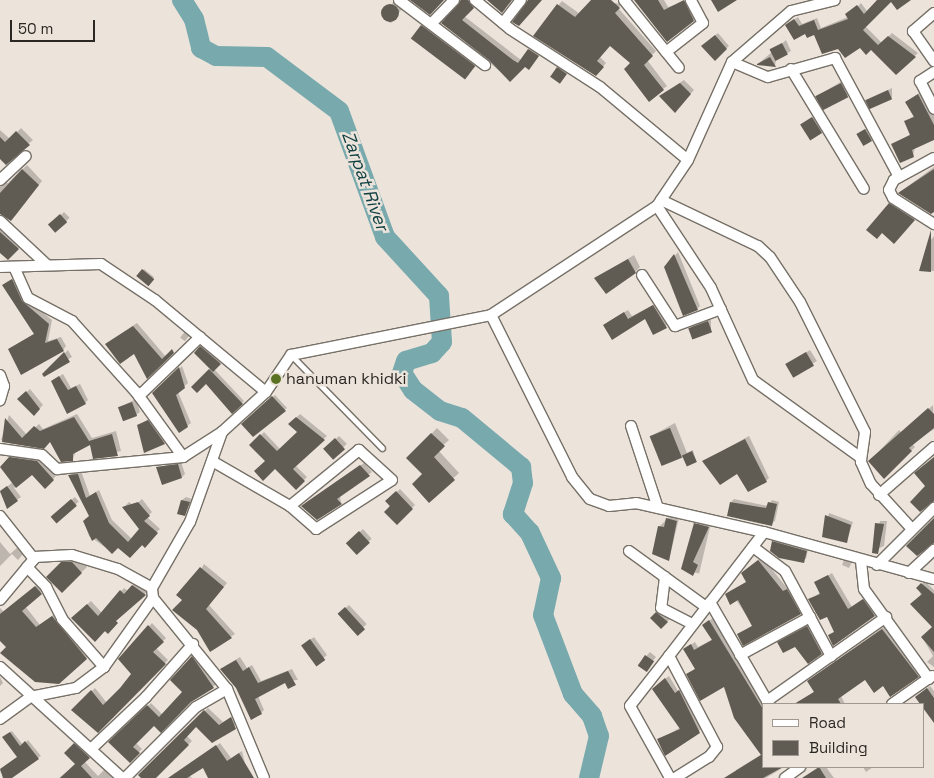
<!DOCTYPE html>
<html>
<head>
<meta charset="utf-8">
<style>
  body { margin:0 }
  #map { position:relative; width:934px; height:778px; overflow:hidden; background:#ece4db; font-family:"Space Grotesk",sans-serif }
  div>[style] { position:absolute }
  .shadow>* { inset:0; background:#0003; transform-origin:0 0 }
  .river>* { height:20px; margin:-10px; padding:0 10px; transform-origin:10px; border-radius:10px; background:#78a9ad }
  .building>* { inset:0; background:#615c53; transform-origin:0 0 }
  .round { border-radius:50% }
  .roads { filter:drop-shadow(1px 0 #767067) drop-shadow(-1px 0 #767067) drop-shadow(0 1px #767067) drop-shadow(0 -1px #767067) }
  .lane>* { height:5px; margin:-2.5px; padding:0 2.5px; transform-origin:2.5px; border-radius:2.5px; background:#fff }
  .street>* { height:10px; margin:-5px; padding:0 5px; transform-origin:5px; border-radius:5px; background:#fff }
  .dots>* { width:14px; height:14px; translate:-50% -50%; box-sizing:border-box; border:2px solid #ece4db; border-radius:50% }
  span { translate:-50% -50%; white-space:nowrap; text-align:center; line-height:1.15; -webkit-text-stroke:5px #ece4db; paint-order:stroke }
  .poi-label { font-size:16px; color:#2b2824 }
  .left { translate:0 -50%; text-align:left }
  .water-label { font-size:18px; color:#114043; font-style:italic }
  .legend { position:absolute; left:762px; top:703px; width:162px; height:65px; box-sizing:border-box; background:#ece4db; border:1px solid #9f9992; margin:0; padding:6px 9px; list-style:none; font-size:15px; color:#2b2824 }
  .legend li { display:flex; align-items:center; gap:10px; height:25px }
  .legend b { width:25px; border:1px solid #9f9992 }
  .scale { position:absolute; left:10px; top:20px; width:85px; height:22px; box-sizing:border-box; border:2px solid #2b2824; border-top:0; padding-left:6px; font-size:15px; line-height:18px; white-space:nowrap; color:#2b2824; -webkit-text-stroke:4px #ece4db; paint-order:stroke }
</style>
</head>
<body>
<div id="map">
  <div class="shadow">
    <i style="left:395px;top:0;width:11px;height:21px;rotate:38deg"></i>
    <i style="clip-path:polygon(460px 0,476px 0,464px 16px,521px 60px,532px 46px,541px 52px,532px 65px,525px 65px,510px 80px,443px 23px)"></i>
    <i style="clip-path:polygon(593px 0,622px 4px,618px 8px,656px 51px,647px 60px,667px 86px,663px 89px,610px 44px,599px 56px,606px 63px,596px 75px,552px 13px,562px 1px,580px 14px)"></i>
    <i style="clip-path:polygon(636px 0,664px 0,668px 7px,690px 0,698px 16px,667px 41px)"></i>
    <i style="clip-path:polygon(881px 0,909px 0,891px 0,865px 26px,882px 43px,892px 33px,918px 53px,896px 73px,871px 48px,839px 47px,790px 22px,798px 17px,802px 24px,817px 18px,821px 28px,848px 17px,861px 3px,867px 11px)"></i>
    <i style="clip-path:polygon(425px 23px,477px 62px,468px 75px,422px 26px)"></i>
    <i style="clip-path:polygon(718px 33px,729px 46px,715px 59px,705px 44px)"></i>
    <i style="clip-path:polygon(786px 40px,791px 51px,776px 60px,775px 66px,759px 63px)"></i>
    <i style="clip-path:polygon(561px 65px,570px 70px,560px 83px,558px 68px)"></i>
    <i style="clip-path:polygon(684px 80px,694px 90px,678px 108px,664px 93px)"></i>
    <i style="clip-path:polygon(844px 80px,851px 92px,847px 96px,817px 96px)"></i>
    <i style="clip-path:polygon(892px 88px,892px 98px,871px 108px,871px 98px)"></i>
    <i style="clip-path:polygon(922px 91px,934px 110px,934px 139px,915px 147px,913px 156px,893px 144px,911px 134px,906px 121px,915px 115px,907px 102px)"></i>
    <i style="clip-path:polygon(816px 115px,824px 128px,821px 132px,806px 122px)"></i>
    <i style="clip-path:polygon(869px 127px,875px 137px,871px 140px,858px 134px)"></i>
    <i style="clip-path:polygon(21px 128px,33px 140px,6px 163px,0 157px,0 130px,10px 139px)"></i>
    <i style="clip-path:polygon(27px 165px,42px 181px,15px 216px,0 213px,0 181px,8px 183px)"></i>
    <i style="clip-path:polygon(934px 167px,934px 210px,900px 192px)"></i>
    <i style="clip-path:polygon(893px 201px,917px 216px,898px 239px,882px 232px)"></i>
    <i style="left:64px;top:212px;width:8px;height:19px;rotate:45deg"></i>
    <i style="clip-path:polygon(0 218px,23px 244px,7px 258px,0 252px)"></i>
    <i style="clip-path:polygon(934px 236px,934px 271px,921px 270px,930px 241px)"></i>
    <i style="clip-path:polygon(678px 252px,700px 306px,697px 309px,665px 267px)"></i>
    <i style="clip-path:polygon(634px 255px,640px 267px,635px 272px,596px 278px)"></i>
    <i style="left:144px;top:269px;width:13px;height:9px;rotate:39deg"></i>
    <i style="clip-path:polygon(16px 277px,25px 298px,52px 320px,48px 341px,61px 337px,66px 346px,63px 350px,10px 349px,35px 333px,7px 282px)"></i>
    <i style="clip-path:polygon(657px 303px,670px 323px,654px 333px,646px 318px,608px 322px,628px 310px,632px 316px)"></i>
    <i style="clip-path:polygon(711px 319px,711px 331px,690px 329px,693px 325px)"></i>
    <i style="clip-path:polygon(137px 323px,166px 357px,176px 348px,147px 377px,135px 352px,110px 341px)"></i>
    <i style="left:187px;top:329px;width:6px;height:11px;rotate:39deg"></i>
    <i style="clip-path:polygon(204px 344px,223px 359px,214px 369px,244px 401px,232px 412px,206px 382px,192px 387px,211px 368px,195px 353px)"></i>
    <i style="clip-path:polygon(68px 350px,72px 357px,48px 370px)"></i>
    <i style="left:810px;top:350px;width:13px;height:27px;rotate:58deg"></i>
    <i style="clip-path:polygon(182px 366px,188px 383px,178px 392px,191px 423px,187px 426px,154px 393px)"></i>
    <i style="clip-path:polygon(63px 374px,71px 388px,80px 384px,88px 400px,85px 403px,52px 381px)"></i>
    <i style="clip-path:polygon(30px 389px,43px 405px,34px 414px,19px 399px)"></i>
    <i style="clip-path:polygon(275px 395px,287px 408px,253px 435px,243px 424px)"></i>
    <i style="clip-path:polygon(136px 399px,140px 412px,136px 415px,120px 407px)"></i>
    <i style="clip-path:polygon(933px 405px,934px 429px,912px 444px,915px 447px,884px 477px,870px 461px,899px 430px,902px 433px)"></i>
    <i style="clip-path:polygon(77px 414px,92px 438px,116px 431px,121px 451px,94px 457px,90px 443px,76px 451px,73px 459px,51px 440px,43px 447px,1px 440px,9px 415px,27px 435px,39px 424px,43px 429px)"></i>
    <i style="clip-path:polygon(300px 414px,327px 436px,295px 465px,307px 477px,296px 488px,251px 445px,264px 432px,280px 449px,298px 432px,290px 424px)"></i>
    <i style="clip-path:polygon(152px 417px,167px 440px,164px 443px,138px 426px)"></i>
    <i style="clip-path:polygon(675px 423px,687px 453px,693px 450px,696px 461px,681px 457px,651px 436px)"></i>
    <i style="clip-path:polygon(437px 428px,449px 440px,438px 450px,459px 473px,429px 501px,424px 474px,408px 458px)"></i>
    <i style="left:339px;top:436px;width:11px;height:19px;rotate:45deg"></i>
    <i style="clip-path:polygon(749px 436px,769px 478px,766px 481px,704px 461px)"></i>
    <i style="clip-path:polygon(13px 454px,41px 458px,56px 476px,45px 487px,32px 473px,14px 488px,21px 497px,7px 507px,0 492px,13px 482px,1px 466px)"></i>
    <i style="clip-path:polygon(181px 462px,185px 474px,182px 477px,158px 467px)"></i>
    <i style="clip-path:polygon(364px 463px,372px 472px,340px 496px,341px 503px,305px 503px)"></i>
    <i style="clip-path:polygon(81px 471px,90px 496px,99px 490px,112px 520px,132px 539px,141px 529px,123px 508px,129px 502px,134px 506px,142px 499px,152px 512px,147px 517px,160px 529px,130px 557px,118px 546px,112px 552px,89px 536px,84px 521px,90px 516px,69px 475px)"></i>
    <i style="clip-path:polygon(400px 489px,415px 505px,397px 523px,387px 501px)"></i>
    <i style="left:75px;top:497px;width:6px;height:30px;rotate:51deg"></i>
    <i style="clip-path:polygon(186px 497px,192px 499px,184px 515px,182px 500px)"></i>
    <i style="clip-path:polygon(734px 499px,768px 506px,772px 500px,779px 502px,775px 521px,771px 524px,731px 502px)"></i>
    <i style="clip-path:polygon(829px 513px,853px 522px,846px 542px,824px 536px)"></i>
    <i style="clip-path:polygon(670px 516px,679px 518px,669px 560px,659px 527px)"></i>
    <i style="left:698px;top:521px;width:13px;height:51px;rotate:13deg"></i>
    <i style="clip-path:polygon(880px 521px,887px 521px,884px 546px,873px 551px)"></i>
    <i style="left:363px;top:529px;width:13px;height:22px;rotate:48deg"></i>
    <i style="clip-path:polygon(775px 540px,808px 549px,806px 559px,773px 542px)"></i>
    <i style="clip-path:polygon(0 542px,10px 554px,18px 547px,23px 554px,18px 560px,12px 554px,0 566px)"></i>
    <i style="clip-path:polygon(77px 557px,87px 567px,62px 591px,47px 577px,67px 558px)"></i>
    <i style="clip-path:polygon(762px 557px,787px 588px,790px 586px,803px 610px,738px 635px,753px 625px,730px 591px,747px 582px,746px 570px)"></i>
    <i style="clip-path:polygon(844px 560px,852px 562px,849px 568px,842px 565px)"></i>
    <i style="clip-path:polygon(204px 564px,227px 583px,209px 605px,235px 634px,210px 650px,184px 600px)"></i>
    <i style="clip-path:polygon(832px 573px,852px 607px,867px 596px,878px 612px,829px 636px,835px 631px,827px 615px,810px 600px,821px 592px,816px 583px)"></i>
    <i style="clip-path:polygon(925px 581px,934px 590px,934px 667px,927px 662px,933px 656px,922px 637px,933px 627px,918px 588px)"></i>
    <i style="clip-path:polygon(136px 582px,148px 591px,118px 617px,108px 633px,72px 618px,91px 601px,102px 613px,124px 588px,128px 591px)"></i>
    <i style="clip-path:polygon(40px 583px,44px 589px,25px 606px,40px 625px,56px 613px,90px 655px,59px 683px,36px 681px,2px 653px,8px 647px,0 639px,0 608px,4px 612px)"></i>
    <i style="left:349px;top:605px;width:26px;height:13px;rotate:47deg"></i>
    <i style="left:660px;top:610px;width:13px;height:11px;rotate:39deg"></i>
    <i style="clip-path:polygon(713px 618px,764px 704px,763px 767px,784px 767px,766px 778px,736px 778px,736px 770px,762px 754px,750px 734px,747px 736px,725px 685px,688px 674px,696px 668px,684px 649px,695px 642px,698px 647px,713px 639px,707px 622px)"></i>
    <i style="clip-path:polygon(152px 623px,166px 638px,156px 648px,168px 660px,98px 731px,73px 710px,95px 688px,107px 703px,121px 688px,132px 674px,120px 659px)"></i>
    <i style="clip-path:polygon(811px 624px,825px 649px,821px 653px,782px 639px)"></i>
    <i style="clip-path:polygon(885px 626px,921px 673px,918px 676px,890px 695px,883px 685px,865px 678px,841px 696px,845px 704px,795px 704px,815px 691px,812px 678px)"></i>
    <i style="clip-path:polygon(314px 637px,327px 655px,316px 664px,306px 643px)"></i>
    <i style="clip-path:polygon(650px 652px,656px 657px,648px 667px,638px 665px)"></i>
    <i style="clip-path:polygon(196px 654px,217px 684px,154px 724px,136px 743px,142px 749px,130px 761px,110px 742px,151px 703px,163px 715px,184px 692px,172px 680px)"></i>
    <i style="clip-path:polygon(240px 657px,247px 668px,252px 665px,261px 681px,292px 669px,298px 680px,285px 681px,258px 696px,264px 710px,261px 713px,225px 666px)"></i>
    <i style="clip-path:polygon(669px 676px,678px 691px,683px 688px,703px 728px,666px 754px,659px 740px,681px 727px,657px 685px)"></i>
    <i style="clip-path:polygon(0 677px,3px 683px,0 686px)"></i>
    <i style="clip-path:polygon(930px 686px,934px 691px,934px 718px,916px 697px)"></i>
    <i style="clip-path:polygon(208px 708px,223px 722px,235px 715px,239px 725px,196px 725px,186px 735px,192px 741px,154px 778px,143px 778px,140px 775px)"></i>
    <i style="clip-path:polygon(12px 731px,23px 745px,28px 740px,41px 756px,5px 778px,0 771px,19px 757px,6px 735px)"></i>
    <i style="clip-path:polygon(79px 740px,93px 753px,84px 761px,98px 776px,105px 769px,112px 778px,59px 778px,76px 764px,66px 753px)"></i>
    <i style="clip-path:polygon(220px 743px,231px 758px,242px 751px,247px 772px,238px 778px,210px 778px,203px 766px,189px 775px,192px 778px,173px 778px)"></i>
    <i style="clip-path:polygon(820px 767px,826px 767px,834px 778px,805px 778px)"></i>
    <i style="clip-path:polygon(863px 767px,873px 767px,866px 772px)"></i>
  </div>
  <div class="river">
    <i style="left:182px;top:0;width:22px;rotate:58deg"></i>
    <i style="left:194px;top:19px;width:30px;rotate:76deg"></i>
    <i style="left:201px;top:48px;width:17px;rotate:28deg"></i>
    <i style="left:216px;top:56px;width:51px;rotate:1.1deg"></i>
    <i style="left:267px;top:57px;width:90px;rotate:36.9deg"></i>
    <i style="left:339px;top:111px;width:134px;rotate:69.9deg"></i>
    <i style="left:385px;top:237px;width:80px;rotate:47.5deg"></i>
    <i style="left:439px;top:296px;width:46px;rotate:86.3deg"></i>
    <i style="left:442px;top:342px;width:15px;rotate:132deg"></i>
    <i style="left:432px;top:353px;width:27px;rotate:163deg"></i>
    <i style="left:406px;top:361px;width:13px;rotate:108deg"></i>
    <i style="left:402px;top:373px;width:20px;rotate:57deg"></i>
    <i style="left:413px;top:390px;width:34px;rotate:38deg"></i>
    <i style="left:440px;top:411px;width:23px;rotate:18deg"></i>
    <i style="left:462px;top:418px;width:77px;rotate:39.7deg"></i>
    <i style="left:521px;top:467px;width:16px;rotate:83deg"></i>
    <i style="left:523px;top:483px;width:33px;rotate:108deg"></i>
    <i style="left:513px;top:514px;width:25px;rotate:48deg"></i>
    <i style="left:530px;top:533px;width:50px;rotate:65deg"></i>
    <i style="left:551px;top:578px;width:38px;rotate:102deg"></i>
    <i style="left:543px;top:615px;width:85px;rotate:69.2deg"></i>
    <i style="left:573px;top:694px;width:29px;rotate:49deg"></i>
    <i style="left:592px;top:716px;width:21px;rotate:71deg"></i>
    <i style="left:599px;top:736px;width:43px;rotate:103.4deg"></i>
  </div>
  <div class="building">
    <i style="clip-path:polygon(410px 0,444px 0,430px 15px)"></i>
    <i style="clip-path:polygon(461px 0,468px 0,474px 8px,462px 20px,513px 60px,518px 63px,528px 49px,539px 56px,529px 70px,525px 67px,510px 82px,489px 60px,441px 23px)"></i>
    <i style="clip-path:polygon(487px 0,512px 0,502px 13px)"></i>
    <i style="clip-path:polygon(528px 0,542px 0,519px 26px,512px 22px)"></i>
    <i style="clip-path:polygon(591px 0,611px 0,620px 8px,615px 13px,653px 56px,644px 65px,664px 90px,649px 102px,624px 69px,630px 63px,610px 46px,597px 61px,604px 67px,596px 76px,533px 36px,557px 4px,575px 17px)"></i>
    <i style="clip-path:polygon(634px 0,658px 0,664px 10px,684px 0,694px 21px,667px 42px)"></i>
    <i style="clip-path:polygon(711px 0,737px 0,718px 12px)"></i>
    <i style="clip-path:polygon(877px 0,911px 0,897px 10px,891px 2px,863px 30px,878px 45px,888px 36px,916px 57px,896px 75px,871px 50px,866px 55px,860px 48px,845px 58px,838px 49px,822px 54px,814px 35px,807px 38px,805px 34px,794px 40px,785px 25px,794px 19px,799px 26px,814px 20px,818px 30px,848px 19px,845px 14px,857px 5px,864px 14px)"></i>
    <i class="round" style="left:381px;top:4px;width:18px;height:18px"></i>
    <i style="left:421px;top:25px;width:68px;height:17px;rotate:37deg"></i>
    <i style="clip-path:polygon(715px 35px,727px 49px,715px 61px,701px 46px)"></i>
    <i style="left:782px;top:43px;width:13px;height:14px;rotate:63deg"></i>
    <i style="clip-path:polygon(770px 57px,776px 67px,757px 65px,757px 64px)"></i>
    <i style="left:557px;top:67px;width:12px;height:12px;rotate:35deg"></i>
    <i style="clip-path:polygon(680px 83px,691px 94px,675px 113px,659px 96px)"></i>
    <i style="left:841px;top:83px;width:16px;height:29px;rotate:63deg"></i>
    <i style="left:888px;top:90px;width:10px;height:25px;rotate:66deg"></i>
    <i style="clip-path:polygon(918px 94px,934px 125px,934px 140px,912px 150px,914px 157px,900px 163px,891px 144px,910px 135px,904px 121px,914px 117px,905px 102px)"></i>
    <i style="left:812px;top:117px;width:19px;height:14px;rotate:58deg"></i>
    <i style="left:865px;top:129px;width:14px;height:10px;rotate:60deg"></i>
    <i style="clip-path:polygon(16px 131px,30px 145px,6px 165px,0 159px,0 137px,5px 142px)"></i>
    <i style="clip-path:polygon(22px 169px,39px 185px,11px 221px,0 214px,0 193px)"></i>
    <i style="clip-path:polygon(934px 169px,934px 212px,931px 214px,898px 193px)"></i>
    <i style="clip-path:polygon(889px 203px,915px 220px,894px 244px,882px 233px,877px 239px,866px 230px)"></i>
    <i style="left:60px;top:214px;width:11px;height:16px;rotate:49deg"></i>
    <i style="clip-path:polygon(931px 230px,931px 272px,919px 271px)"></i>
    <i style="clip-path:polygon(0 232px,19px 249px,8px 260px,0 253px)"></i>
    <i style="clip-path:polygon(674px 254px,698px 310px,683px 316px,664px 267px)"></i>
    <i style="clip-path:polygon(628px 259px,636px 273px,606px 294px,594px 278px)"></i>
    <i style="left:142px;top:269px;width:16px;height:9px;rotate:40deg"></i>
    <i style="clip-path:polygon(12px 279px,22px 301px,49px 324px,45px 343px,57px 339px,64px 351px,21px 375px,8px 349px,34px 334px,2px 285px)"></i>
    <i style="clip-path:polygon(653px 305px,667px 328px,653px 335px,645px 319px,612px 340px,603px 325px,624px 312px,628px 319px)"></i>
    <i style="left:708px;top:321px;width:12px;height:21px;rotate:70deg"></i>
    <i style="clip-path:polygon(133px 326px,162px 359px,172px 349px,174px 353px,147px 379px,134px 354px,120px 364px,105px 344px)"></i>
    <i style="clip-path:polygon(200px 346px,221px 364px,213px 372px,194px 353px)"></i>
    <i style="clip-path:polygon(64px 352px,70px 362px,44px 377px,42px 374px)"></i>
    <i style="left:806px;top:352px;width:16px;height:24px;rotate:60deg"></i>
    <i style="clip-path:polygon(179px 367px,185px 388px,176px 395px,188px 427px,179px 433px,152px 393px)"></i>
    <i style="clip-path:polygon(209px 369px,243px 404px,232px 414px,206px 384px,197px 393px,191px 387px)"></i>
    <i style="clip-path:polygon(59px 376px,68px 390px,76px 386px,86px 404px,67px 414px,51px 381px)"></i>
    <i style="clip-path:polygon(26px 391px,40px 409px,34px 416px,17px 399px)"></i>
    <i style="clip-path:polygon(272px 396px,286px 411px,253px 437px,241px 424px)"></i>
    <i style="left:132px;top:402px;width:15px;height:15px;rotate:70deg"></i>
    <i style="clip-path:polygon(928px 408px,934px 414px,934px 428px,909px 448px,912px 451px,884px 479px,868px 461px)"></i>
    <i style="clip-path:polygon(74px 417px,89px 441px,112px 434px,118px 456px,93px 459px,90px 445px,73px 454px,73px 461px,61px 462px,50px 442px,44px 449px,2px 442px,5px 418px,22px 438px,34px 426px,40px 431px)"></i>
    <i style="clip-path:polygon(296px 417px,325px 440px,293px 469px,305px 481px,296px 490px,275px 469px,263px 481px,254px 471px,265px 461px,249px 445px,260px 434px,277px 451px,297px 432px,288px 424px)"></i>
    <i style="clip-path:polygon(148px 420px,165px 444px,144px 453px,137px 425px)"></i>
    <i style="left:670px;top:428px;width:32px;height:22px;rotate:68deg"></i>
    <i style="clip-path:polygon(431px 433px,445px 446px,434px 457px,455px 480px,429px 503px,412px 484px,422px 474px,406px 458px)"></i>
    <i style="left:335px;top:438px;width:15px;height:16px;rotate:48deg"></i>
    <i style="clip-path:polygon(745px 439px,767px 482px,748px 492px,737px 474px,720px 485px,702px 461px)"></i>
    <i style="left:692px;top:451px;width:12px;height:11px;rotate:66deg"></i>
    <i style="clip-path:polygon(9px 457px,37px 461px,54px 480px,45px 489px,32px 475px,16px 488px,0 467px)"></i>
    <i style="clip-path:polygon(934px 457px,934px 501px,920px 512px,910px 502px,925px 486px,914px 473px)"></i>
    <i style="clip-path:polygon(178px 464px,182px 478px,162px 485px,156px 467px)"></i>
    <i style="clip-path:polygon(360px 465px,370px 476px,337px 499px,342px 504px,317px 520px,301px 506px)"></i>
    <i style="clip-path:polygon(78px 474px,86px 498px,96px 492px,109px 523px,128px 542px,139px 529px,122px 507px,138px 502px,150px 516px,144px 521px,158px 533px,145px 548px,142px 545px,130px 558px,118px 548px,112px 554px,96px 538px,92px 541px,83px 521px,89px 516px,68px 475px)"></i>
    <i style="clip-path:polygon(7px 486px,18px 501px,7px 509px,0 491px)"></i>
    <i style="clip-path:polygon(396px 491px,413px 509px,397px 525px,384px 512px,390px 506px,385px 501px)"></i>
    <i style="left:71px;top:499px;width:9px;height:27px;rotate:49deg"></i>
    <i style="clip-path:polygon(181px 500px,190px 502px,185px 516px,177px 514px)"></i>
    <i style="clip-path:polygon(730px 502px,766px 508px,768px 502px,777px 504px,772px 526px,727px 516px)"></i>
    <i style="clip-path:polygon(825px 515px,851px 525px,847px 543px,822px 537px)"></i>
    <i style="clip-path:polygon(666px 518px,677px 521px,669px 561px,652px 554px,658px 526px,664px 527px)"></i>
    <i style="clip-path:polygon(934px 518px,934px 543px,917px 556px,906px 546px)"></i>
    <i style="clip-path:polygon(694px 523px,709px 527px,693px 562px,698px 565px,693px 576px,681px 569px)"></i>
    <i style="clip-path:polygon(875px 523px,884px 524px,878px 554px,872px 553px)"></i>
    <i style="left:359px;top:531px;width:16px;height:18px;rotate:47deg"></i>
    <i style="clip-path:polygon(772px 541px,807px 551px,804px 563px,779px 558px,770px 551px)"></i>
    <i style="clip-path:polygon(758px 560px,783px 591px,787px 589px,801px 614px,743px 646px,737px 634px,752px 626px,738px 600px,730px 605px,725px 594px,746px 582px,741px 573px)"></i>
    <i style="clip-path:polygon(61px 562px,72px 562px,82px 573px,62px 593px,46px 577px)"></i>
    <i style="clip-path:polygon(200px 567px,224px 587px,206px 609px,232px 638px,210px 652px,197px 630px,172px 610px,182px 600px,176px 595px)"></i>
    <i style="clip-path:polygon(828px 575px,848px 609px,863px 599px,875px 616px,833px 646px,828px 635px,834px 632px,827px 617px,820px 620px,808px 599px,820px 594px,814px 582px)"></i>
    <i style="clip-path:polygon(921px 583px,934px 594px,934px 652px,921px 637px,932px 627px,910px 604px,922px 594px,916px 588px)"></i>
    <i style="clip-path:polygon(132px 585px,146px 595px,116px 621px,118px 623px,108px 634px,105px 631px,95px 642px,71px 618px,87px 604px,98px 616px,120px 590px,124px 594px)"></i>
    <i style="clip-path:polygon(35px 586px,42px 594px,22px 611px,36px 627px,52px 616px,87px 659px,59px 684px,35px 682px,0 653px,6px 647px,0 641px,0 614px)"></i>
    <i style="left:345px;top:607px;width:30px;height:10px;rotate:48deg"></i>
    <i style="clip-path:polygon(656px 612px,668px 622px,661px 629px,650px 618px)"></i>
    <i style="clip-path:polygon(709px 620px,763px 709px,763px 767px,783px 767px,763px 778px,724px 778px,761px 755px,734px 718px,724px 687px,700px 701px,686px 674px,695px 669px,683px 649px,691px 644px,694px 650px,712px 640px,702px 625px)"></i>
    <i style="clip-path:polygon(148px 625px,164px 642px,153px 652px,166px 664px,98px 733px,71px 710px,91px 690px,103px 705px,120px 688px,131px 674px,118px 659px)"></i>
    <i style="clip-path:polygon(807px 626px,822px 654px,808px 664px,795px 647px,783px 653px,777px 642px)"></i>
    <i style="clip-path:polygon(882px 629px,919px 677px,890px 697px,883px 686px,874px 693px,865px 680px,838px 699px,841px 704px,794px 704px,814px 692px,807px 681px)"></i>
    <i style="left:310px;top:639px;width:26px;height:11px;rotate:54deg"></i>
    <i style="left:645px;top:655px;width:11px;height:13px;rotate:34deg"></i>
    <i style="clip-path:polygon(192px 656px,214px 688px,191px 702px,161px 733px,154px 726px,133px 747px,140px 753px,130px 763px,108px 742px,147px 705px,159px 717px,182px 692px,170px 680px)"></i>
    <i style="clip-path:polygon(236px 660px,243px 671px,249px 667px,258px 683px,288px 671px,296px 685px,288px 689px,285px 683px,255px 699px,262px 714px,251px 720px,236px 688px,220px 669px)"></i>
    <i style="clip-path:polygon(665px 678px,675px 693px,679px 690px,700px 733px,665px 756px,657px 739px,680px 729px,652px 689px)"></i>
    <i style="clip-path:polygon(927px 688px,934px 698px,934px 723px,915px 697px)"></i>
    <i style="clip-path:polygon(204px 710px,219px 725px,231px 717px,236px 729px,212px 743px,196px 727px,184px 740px,189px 745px,156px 778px,141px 778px,138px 775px)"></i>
    <i style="clip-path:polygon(10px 732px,20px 746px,25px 741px,39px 759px,12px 778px,3px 778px,0 769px,17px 757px,2px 737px)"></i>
    <i style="clip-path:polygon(74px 743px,90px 758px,81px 766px,92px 778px,60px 778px,75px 764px,64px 753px)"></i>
    <i style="clip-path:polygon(216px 745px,227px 761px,239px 753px,254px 778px,208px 778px,203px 768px,187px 778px,168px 778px)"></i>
    <i style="clip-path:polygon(819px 767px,826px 778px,802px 778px)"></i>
  </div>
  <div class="roads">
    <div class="lane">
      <i style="left:291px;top:355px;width:130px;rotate:45.6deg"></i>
    </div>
    <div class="street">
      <i style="left:399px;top:0;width:108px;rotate:37.1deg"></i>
      <i style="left:475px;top:0;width:45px;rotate:39.6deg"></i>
      <i style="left:510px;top:29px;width:107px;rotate:32.8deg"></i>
      <i style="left:600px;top:87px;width:114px;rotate:39.7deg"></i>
      <i style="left:624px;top:0;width:87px;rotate:51deg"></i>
      <i style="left:934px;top:13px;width:28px;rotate:139deg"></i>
      <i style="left:913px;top:31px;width:37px;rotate:55deg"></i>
      <i style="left:503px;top:23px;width:29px;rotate:-52deg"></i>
      <i style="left:431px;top:24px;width:33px;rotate:-46deg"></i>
      <i style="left:666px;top:52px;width:47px;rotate:-38.1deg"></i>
      <i style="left:703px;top:23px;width:26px;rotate:-118deg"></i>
      <i style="left:732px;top:62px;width:39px;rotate:23deg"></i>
      <i style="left:768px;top:77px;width:70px;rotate:-15.8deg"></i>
      <i style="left:835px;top:58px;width:135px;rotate:61.7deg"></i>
      <i style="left:791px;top:69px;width:140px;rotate:58.7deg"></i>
      <i style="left:934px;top:72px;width:17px;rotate:147deg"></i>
      <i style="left:920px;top:81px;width:31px;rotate:63deg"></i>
      <i style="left:934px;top:158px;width:46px;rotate:151.2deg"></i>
      <i style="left:894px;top:180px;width:11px;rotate:117deg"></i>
      <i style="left:889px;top:190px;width:9px;rotate:63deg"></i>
      <i style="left:893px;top:198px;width:49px;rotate:32.4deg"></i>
      <i style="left:0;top:180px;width:35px;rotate:-43deg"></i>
      <i style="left:661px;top:200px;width:107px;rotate:25.4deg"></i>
      <i style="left:758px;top:246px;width:16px;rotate:43deg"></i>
      <i style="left:770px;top:257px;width:54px;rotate:56.3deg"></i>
      <i style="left:800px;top:302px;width:145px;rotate:63.4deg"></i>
      <i style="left:865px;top:432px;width:30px;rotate:98deg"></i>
      <i style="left:861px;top:462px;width:24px;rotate:66deg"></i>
      <i style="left:871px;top:484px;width:59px;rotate:47.7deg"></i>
      <i style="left:657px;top:206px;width:98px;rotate:56.6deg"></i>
      <i style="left:711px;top:288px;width:101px;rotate:65.5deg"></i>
      <i style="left:753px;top:380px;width:133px;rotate:35.8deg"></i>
      <i style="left:0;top:221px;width:64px;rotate:43.1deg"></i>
      <i style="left:0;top:267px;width:101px;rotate:-1.7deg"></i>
      <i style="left:101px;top:264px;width:65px;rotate:33.7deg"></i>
      <i style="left:155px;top:300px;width:144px;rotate:39.7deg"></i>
      <i style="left:15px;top:269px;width:32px;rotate:66deg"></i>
      <i style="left:28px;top:298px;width:50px;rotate:27.6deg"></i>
      <i style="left:72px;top:321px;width:96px;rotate:48deg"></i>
      <i style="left:136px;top:392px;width:80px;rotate:54.1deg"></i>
      <i style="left:642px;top:275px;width:61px;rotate:57.1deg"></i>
      <i style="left:675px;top:326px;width:49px;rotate:-20.3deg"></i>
      <i style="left:491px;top:315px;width:181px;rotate:63.4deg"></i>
      <i style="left:572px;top:477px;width:28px;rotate:51deg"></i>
      <i style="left:590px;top:499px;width:20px;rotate:20deg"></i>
      <i style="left:609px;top:506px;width:27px;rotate:-6deg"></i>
      <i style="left:636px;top:503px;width:131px;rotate:12.8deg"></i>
      <i style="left:764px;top:532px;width:176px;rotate:15.5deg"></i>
      <i style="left:0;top:375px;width:12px;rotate:70deg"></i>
      <i style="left:4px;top:386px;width:15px;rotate:106deg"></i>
      <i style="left:139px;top:396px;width:85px;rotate:-44deg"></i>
      <i style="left:631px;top:426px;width:86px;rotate:71.8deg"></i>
      <i style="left:0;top:449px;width:42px;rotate:8.1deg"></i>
      <i style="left:42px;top:455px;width:21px;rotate:43deg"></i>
      <i style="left:57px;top:469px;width:127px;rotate:-5.4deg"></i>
      <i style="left:183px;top:457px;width:46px;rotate:-32.7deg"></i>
      <i style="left:212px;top:461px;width:90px;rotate:30deg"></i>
      <i style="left:290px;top:506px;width:35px;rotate:41deg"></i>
      <i style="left:316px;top:529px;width:90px;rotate:-32.8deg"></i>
      <i style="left:392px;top:480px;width:45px;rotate:-137.7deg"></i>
      <i style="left:359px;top:450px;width:89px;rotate:140.9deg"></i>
      <i style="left:879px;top:495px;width:73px;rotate:-41.1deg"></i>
      <i style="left:0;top:516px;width:55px;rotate:51.7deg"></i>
      <i style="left:34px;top:559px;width:53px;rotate:129.7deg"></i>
      <i style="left:753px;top:547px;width:40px;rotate:37deg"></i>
      <i style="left:785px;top:571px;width:97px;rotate:61.6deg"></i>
      <i style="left:629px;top:551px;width:95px;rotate:36deg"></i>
      <i style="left:34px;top:557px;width:38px;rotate:-3deg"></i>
      <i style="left:72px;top:555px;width:48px;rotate:16.9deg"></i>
      <i style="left:118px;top:569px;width:39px;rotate:29deg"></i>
      <i style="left:861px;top:561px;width:28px;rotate:84deg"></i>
      <i style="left:864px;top:589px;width:111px;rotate:54.2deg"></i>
      <i style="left:877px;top:565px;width:81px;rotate:-45deg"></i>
      <i style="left:27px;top:567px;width:28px;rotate:46deg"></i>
      <i style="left:46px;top:587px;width:36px;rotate:63deg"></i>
      <i style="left:62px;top:619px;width:64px;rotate:48.8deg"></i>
      <i style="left:909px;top:573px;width:34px;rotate:-43deg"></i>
      <i style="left:665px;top:577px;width:31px;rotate:97deg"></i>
      <i style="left:661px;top:608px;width:36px;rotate:27deg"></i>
      <i style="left:153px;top:598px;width:117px;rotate:50.9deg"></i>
      <i style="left:227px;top:689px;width:96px;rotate:67.4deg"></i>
      <i style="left:710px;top:602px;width:118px;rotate:60deg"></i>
      <i style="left:740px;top:655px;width:80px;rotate:-28.5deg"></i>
      <i style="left:669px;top:656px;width:63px;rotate:128deg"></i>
      <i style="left:630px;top:706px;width:82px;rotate:60.9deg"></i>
      <i style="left:0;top:667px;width:165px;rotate:42.3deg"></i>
      <i style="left:767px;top:701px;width:146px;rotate:-35.2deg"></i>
      <i style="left:892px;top:704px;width:49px;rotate:-35deg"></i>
      <i style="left:0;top:719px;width:37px;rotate:-36deg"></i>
      <i style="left:30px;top:697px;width:47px;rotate:-11.1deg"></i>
      <i style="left:76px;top:688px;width:35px;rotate:-37deg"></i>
      <i style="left:104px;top:667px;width:85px;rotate:-54.6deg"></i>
      <i style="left:153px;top:598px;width:10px;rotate:-96deg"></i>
      <i style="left:152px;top:588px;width:76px;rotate:-60.1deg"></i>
      <i style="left:190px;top:522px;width:96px;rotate:-70.4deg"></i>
      <i style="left:222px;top:432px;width:59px;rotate:-42.3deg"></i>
      <i style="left:266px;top:392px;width:45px;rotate:-56deg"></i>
      <i style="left:291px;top:355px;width:204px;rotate:-11.3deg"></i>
      <i style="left:491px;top:315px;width:199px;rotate:-33.3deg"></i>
      <i style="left:657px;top:206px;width:55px;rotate:-56deg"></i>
      <i style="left:688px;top:160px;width:107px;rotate:-65.8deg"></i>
      <i style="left:732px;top:62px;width:78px;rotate:-40.8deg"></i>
      <i style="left:791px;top:11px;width:45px;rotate:-14deg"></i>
      <i style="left:91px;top:749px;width:76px;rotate:-43.4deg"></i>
      <i style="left:146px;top:697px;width:71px;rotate:-48.4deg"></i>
      <i style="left:125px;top:778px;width:100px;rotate:-45deg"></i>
      <i style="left:196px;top:707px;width:36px;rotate:-30deg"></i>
      <i style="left:675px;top:778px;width:40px;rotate:-32deg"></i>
      <i style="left:709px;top:757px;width:13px;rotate:-51deg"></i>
      <i style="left:717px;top:747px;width:103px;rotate:-117.8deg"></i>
      <i style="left:669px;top:656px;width:156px;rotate:-52.5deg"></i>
      <i style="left:785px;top:778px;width:19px;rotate:-36deg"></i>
    </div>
  </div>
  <div class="dots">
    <i style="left:276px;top:379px;background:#5b7223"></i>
  </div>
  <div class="poi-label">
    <span class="left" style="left:286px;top:379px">hanuman khidki</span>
  </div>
  <div class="water-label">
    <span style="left:365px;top:181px;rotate:70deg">Zarpat River</span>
  </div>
  <ul class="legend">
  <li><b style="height:6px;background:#fff"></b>Road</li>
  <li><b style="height:14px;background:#615c53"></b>Building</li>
  </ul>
  <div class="scale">50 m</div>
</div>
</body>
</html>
